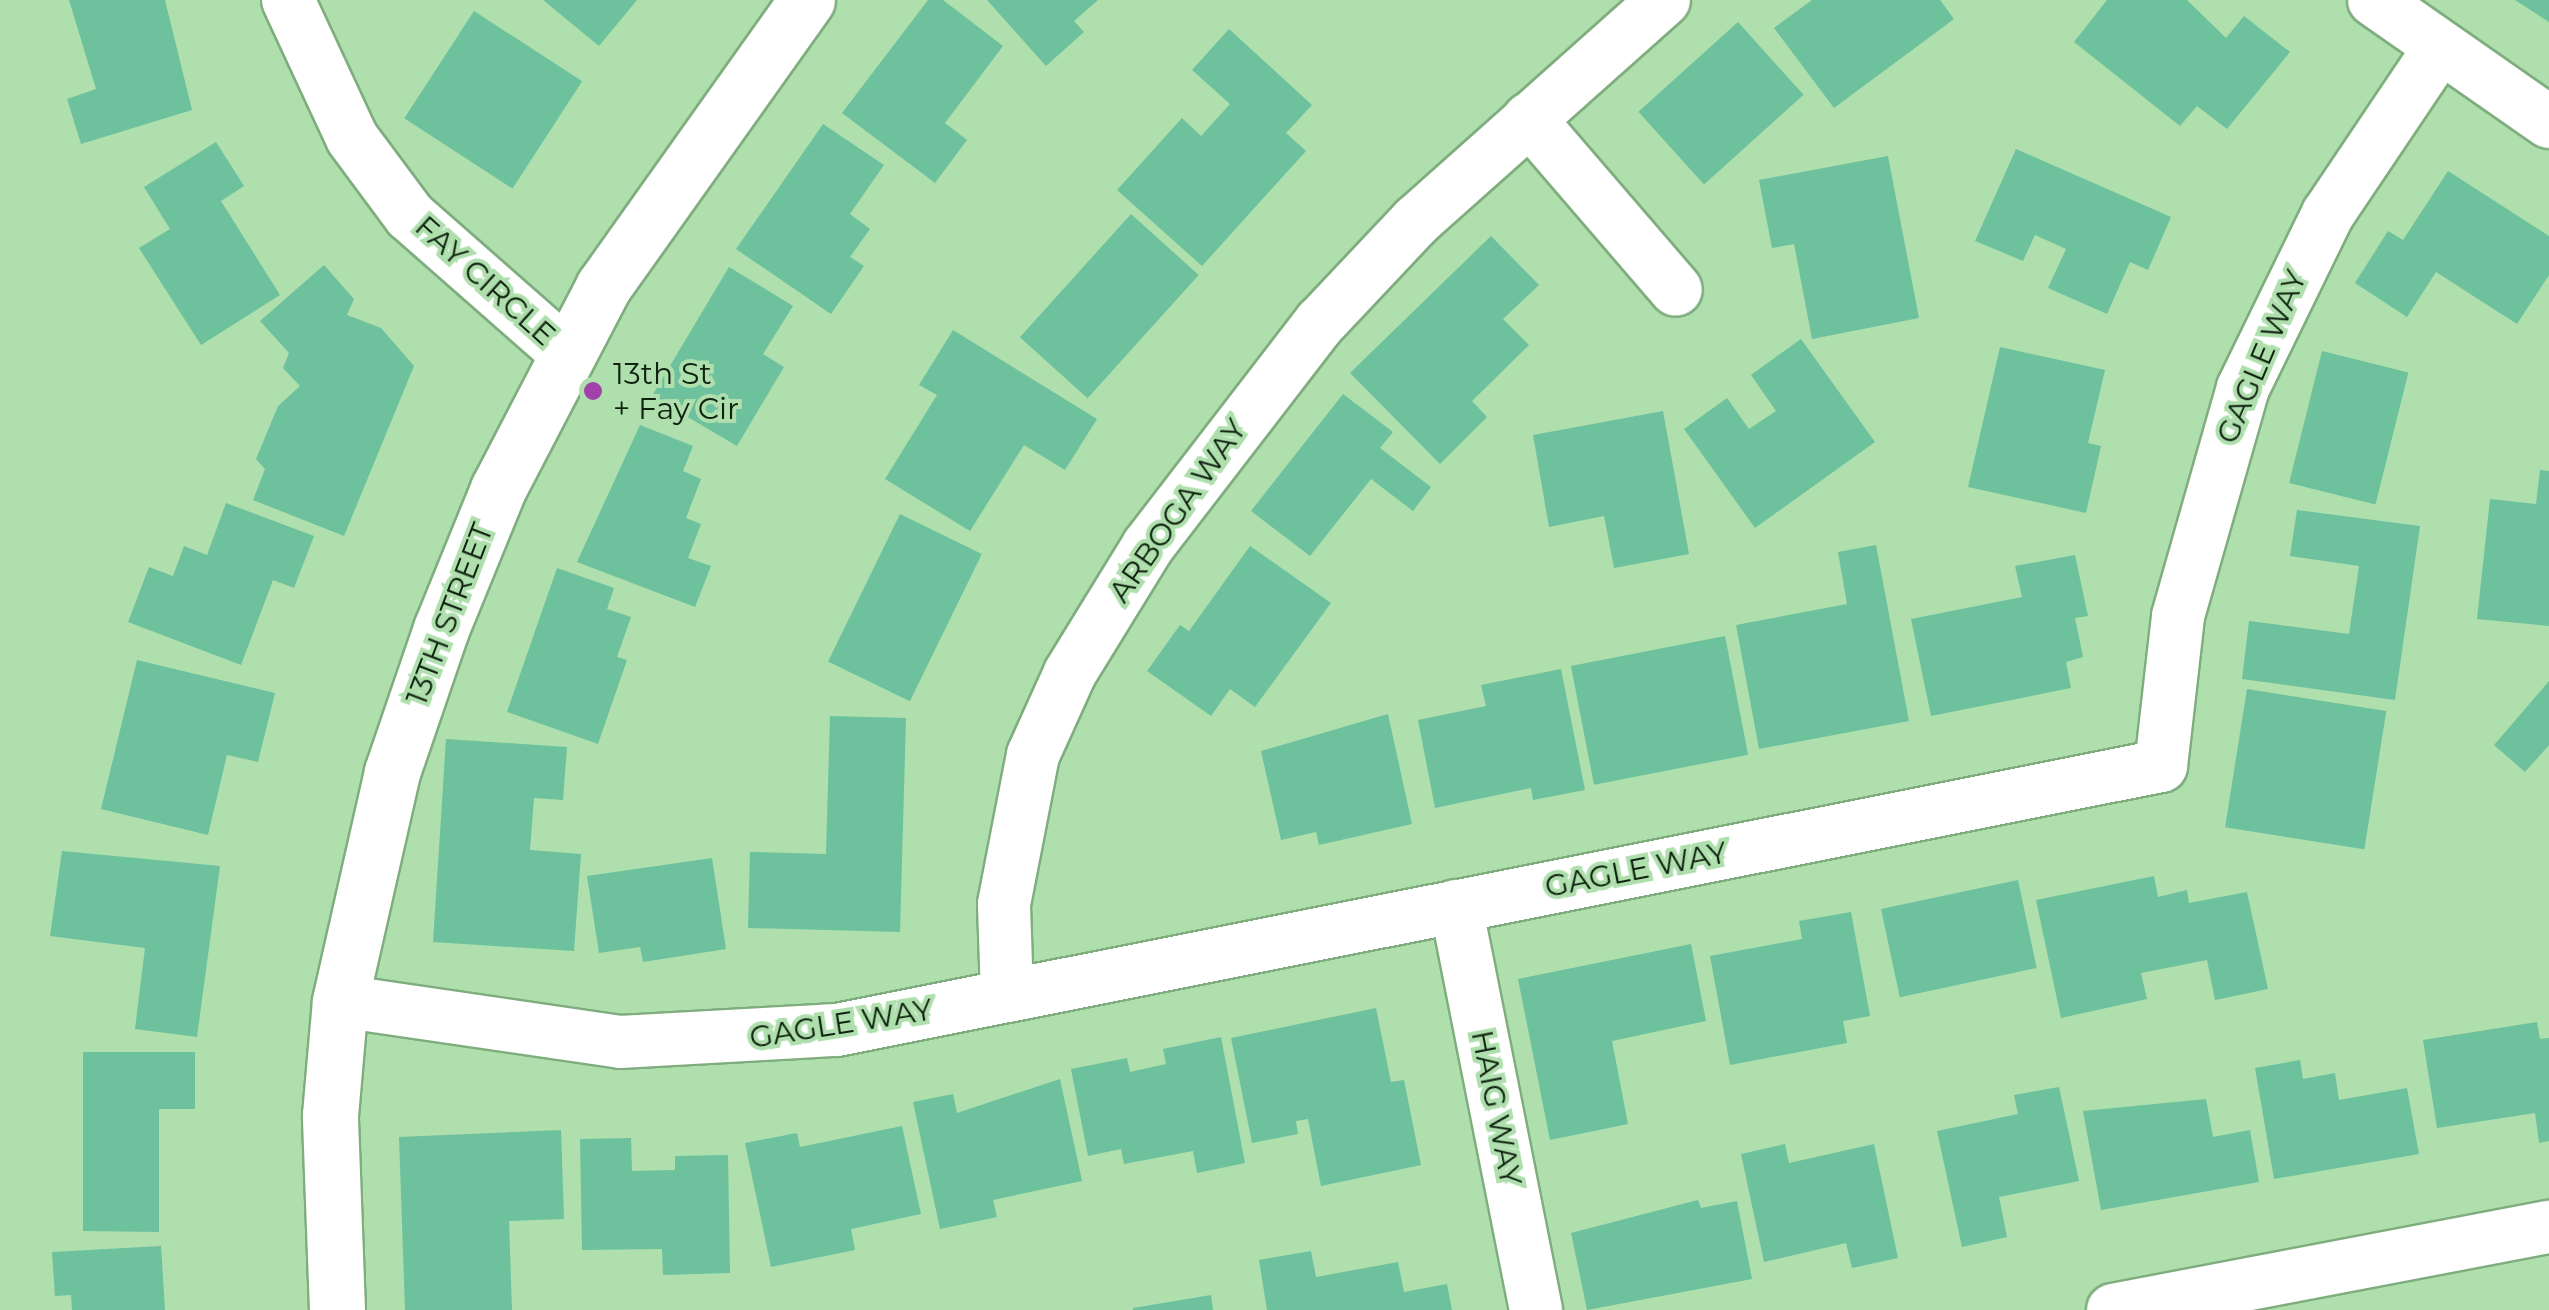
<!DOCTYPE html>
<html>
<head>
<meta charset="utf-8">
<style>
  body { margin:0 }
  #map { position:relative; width:2549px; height:1310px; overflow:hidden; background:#aedfad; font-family:Montserrat,sans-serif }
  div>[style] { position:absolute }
  .building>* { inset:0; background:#6dc19d; transform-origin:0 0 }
  .roads { filter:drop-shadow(2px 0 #7fad7e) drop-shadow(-2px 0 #7fad7e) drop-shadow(0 2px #7fad7e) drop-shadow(0 -2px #7fad7e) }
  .minor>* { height:52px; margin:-26px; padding:0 26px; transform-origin:26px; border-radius:26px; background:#fff }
  .tertiary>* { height:55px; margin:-27.5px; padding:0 27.5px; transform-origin:27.5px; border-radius:27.5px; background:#fff }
  .dots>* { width:28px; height:28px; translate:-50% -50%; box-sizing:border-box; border:5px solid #aedfad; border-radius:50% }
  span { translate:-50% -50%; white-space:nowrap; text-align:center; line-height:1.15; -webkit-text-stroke:8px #aedfad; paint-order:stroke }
  .street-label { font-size:30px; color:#0f210f }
  .poi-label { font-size:30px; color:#0f210f }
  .left { translate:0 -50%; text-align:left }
</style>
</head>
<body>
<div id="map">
  <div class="building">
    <i style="clip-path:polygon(69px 0,165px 0,192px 110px,81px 144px,67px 99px,96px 89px)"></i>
    <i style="clip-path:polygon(543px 0,637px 0,599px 46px)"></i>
    <i style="clip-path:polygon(928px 0,943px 0,1003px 46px,945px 123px,967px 140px,935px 183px,842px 113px)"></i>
    <i style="clip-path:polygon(987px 0,1098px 0,1074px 21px,1084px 32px,1046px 66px)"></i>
    <i style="clip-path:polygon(1812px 0,1940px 0,1954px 19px,1834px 108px,1774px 28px)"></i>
    <i style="clip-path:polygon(2107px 0,2187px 0,2226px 38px,2244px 16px,2290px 52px,2227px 129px,2197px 106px,2180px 126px,2074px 42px)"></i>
    <i style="clip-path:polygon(2515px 0,2549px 0,2549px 22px)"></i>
    <i style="left:474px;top:11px;width:129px;height:128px;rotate:33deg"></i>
    <i style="left:1738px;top:22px;width:98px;height:134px;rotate:48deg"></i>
    <i style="clip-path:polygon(1229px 29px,1312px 105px,1286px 133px,1306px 151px,1202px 266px,1117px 190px,1182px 118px,1201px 136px,1230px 104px,1192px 70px)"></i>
    <i style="clip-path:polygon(823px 124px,884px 165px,850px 214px,870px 229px,850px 257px,864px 266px,831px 314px,736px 249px)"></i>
    <i style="clip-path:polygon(216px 142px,244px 186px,221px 201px,280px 295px,201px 345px,139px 248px,170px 229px,144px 187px)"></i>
    <i style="clip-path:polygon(2016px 149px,2171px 217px,2148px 270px,2130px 262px,2107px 314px,2048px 288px,2066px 249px,2035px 235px,2023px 261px,1975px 241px)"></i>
    <i style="clip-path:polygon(1888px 156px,1919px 318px,1812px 339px,1794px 244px,1772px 248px,1759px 180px)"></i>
    <i style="clip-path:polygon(2448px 171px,2549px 236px,2549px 275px,2517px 324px,2436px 272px,2407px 317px,2355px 283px,2388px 231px,2403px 240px)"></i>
    <i style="left:1131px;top:214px;width:91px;height:166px;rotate:42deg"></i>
    <i style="clip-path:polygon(1491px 236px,1539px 285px,1503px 319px,1529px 345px,1472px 401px,1487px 417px,1440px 464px,1350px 373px)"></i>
    <i style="clip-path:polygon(324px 265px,354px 299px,347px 315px,381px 328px,414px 366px,344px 536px,253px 500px,265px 469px,256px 459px,278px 406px,300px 386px,283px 368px,289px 353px,260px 321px)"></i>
    <i style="clip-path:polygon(729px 267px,793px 306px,763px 354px,784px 367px,737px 446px,652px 396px)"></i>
    <i style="clip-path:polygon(953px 330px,1097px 419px,1065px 470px,1024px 445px,970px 531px,885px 479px,937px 395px,919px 385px)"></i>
    <i style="clip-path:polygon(1801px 339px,1875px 442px,1755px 528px,1684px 429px,1727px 398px,1749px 429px,1776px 411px,1751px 375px)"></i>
    <i style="clip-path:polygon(2000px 347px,2105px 370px,2088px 443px,2101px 446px,2086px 513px,1968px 487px)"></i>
    <i style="left:2322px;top:351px;width:89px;height:136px;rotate:14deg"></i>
    <i style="clip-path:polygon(1343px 394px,1393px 432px,1380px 448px,1431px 487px,1413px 511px,1371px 479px,1310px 556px,1251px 511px)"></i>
    <i style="clip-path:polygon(1663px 411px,1689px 554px,1614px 568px,1604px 516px,1549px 527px,1533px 435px)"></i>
    <i style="clip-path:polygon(640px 425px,693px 446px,683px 471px,701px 479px,686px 518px,701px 524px,688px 558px,711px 566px,695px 607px,577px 562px)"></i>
    <i style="clip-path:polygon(2540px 470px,2549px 471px,2549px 626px,2477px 619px,2490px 499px,2536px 504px)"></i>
    <i style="clip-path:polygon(226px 503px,314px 536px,294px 588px,273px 580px,241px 665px,128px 622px,149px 567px,173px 576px,184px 546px,207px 555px)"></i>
    <i style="clip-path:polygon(2297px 510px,2420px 526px,2395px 700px,2242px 679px,2249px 621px,2349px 634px,2359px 566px,2290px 556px)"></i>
    <i style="left:900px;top:514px;width:91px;height:164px;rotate:26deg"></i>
    <i style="clip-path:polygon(1876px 545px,1909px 721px,1759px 749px,1736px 625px,1847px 604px,1838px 552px)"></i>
    <i style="clip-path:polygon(1250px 546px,1331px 603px,1255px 707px,1230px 689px,1211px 716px,1147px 671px,1180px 625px,1189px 631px)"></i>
    <i style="clip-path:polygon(2075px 555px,2088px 616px,2075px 618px,2083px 657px,2066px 662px,2071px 688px,1931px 716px,1911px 619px,2022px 597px,2015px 566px)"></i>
    <i style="clip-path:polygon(557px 568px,614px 588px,607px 609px,631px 617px,617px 657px,627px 660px,598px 744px,507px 712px)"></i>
    <i style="left:1725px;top:636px;width:121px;height:157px;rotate:79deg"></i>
    <i style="clip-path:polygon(137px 660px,275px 693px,258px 762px,227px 755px,208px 835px,101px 809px)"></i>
    <i style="clip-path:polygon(1561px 669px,1585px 790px,1533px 800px,1531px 788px,1435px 808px,1418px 720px,1486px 706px,1481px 685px)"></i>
    <i style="clip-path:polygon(2549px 681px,2549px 745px,2525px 772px,2494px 745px)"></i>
    <i style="left:2247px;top:689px;width:141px;height:140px;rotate:9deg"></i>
    <i style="clip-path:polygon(1388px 714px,1412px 824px,1319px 845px,1316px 832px,1281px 840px,1261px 751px)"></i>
    <i style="clip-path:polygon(830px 716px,906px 718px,900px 932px,748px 928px,750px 852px,826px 854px)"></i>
    <i style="clip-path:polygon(446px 739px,567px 747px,563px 800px,534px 798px,530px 850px,581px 854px,574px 951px,433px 942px)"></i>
    <i style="clip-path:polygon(62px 851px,220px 866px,197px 1037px,135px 1029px,145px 948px,50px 936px)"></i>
    <i style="clip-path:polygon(712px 858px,726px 949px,643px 962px,640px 947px,599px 953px,587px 876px)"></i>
    <i style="clip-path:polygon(2154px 876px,2158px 897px,2187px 890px,2189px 903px,2247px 892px,2268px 989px,2215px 1000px,2207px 960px,2141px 973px,2147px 999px,2061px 1018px,2036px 900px)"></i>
    <i style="left:2018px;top:880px;width:90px;height:140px;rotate:78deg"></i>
    <i style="clip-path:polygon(1851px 912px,1870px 1016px,1843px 1021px,1847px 1043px,1730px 1065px,1710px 956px,1802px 939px,1799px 921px)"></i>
    <i style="clip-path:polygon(1691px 944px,1706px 1021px,1612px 1041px,1628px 1124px,1550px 1140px,1518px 979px)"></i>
    <i style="clip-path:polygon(1376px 1008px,1391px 1082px,1404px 1080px,1421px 1165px,1321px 1186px,1308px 1119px,1296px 1121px,1298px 1134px,1252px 1143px,1231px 1038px)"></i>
    <i style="clip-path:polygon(2537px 1022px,2540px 1039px,2549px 1038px,2549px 1141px,2539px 1143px,2535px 1113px,2437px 1128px,2423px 1040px)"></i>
    <i style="clip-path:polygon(1221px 1037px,1245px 1163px,1197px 1173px,1193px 1151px,1124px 1164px,1121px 1149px,1088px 1156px,1071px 1069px,1127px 1058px,1130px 1072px,1166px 1064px,1163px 1049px)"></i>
    <i style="clip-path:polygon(83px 1052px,195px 1052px,195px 1109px,159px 1109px,159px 1232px,83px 1231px)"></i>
    <i style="clip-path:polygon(2300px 1060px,2303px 1079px,2335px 1073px,2339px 1100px,2407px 1088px,2419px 1154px,2274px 1179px,2255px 1068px)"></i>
    <i style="clip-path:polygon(1060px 1079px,1082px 1181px,993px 1200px,997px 1217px,940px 1229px,913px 1102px,953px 1094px,957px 1113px)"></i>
    <i style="clip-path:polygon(2059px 1087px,2079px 1181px,1999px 1197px,2007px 1237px,1962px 1247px,1937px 1131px,2018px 1114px,2014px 1095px)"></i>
    <i style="clip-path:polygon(2206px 1099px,2213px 1137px,2250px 1130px,2259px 1182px,2101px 1210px,2083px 1111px)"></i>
    <i style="clip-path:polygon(902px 1126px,921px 1214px,851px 1229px,855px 1250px,771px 1267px,745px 1143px,797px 1133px,800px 1147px)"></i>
    <i style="clip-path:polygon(561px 1130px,564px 1219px,509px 1221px,512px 1310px,405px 1310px,399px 1137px)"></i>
    <i style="clip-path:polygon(631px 1138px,632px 1171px,675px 1170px,675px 1156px,728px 1155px,730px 1273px,663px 1275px,662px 1249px,582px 1250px,580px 1139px)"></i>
    <i style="clip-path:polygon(1785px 1144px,1789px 1163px,1874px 1144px,1898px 1258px,1852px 1268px,1846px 1243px,1764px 1262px,1741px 1154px)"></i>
    <i style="clip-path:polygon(1698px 1200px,1701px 1208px,1737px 1201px,1752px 1279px,1587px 1310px,1571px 1233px)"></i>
    <i style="clip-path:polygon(161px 1246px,165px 1310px,72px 1310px,71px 1295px,55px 1296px,52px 1252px)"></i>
    <i style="clip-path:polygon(1311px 1251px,1316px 1277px,1398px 1262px,1404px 1292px,1447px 1284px,1452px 1310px,1267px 1310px,1259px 1260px)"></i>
    <i style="clip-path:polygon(1211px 1295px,1213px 1310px,1133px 1310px,1133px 1308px)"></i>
  </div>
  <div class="roads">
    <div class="minor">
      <i style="left:288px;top:0;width:152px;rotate:65.1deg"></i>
      <i style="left:352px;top:138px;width:97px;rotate:53.4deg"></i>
      <i style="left:410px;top:216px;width:208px;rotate:41.3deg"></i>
      <i style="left:2374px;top:0;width:213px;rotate:34.9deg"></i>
      <i style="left:1529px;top:119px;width:225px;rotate:49.3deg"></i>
      <i style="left:1456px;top:906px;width:412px;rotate:78.8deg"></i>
      <i style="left:1007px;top:996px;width:92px;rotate:-91.9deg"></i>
      <i style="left:1004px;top:904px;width:152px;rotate:-79deg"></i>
      <i style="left:1033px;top:755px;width:90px;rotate:-65.7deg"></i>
      <i style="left:1070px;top:673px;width:149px;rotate:-58.4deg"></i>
      <i style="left:1148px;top:546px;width:282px;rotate:-52.4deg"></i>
      <i style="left:1320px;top:323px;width:140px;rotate:-46.7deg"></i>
      <i style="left:1416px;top:221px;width:332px;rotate:-41.7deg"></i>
      <i style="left:340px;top:1001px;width:283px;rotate:8.3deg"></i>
      <i style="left:620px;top:1042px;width:217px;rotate:-3.2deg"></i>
      <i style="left:837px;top:1030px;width:1350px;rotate:-11.28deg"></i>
      <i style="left:2161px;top:766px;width:151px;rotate:-83.5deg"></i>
      <i style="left:2178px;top:616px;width:237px;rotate:-74.1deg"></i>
      <i style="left:2243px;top:388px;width:194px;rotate:-64deg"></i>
      <i style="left:2328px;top:214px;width:199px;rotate:-56.1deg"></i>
      <i style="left:2113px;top:1310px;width:444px;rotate:-10.8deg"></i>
    </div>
    <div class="tertiary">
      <i style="left:337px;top:1310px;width:195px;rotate:-92.1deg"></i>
      <i style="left:330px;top:1115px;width:114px;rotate:-85deg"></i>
      <i style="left:340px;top:1001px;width:235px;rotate:-77.2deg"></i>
      <i style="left:392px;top:772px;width:151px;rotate:-71.1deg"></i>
      <i style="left:441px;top:629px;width:151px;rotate:-67.8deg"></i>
      <i style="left:498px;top:489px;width:228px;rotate:-62.5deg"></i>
      <i style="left:603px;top:287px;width:352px;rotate:-54.6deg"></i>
    </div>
  </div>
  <div class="dots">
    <i style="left:593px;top:391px;background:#a142aa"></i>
  </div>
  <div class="street-label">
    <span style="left:485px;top:281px;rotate:42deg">FAY CIRCLE</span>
    <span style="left:2262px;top:357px;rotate:-67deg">GAGLE WAY</span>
    <span style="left:1178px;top:511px;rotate:-55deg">ARBOGA WAY</span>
    <span style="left:450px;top:614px;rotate:-69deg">13TH STREET</span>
    <span style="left:1636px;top:870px;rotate:-11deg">GAGLE WAY</span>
    <span style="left:841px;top:1024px;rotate:-9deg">GAGLE WAY</span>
    <span style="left:1496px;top:1108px;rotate:79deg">HAIG WAY</span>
  </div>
  <div class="poi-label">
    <span class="left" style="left:613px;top:391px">13th St<br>+ Fay Cir</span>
  </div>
</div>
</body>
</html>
